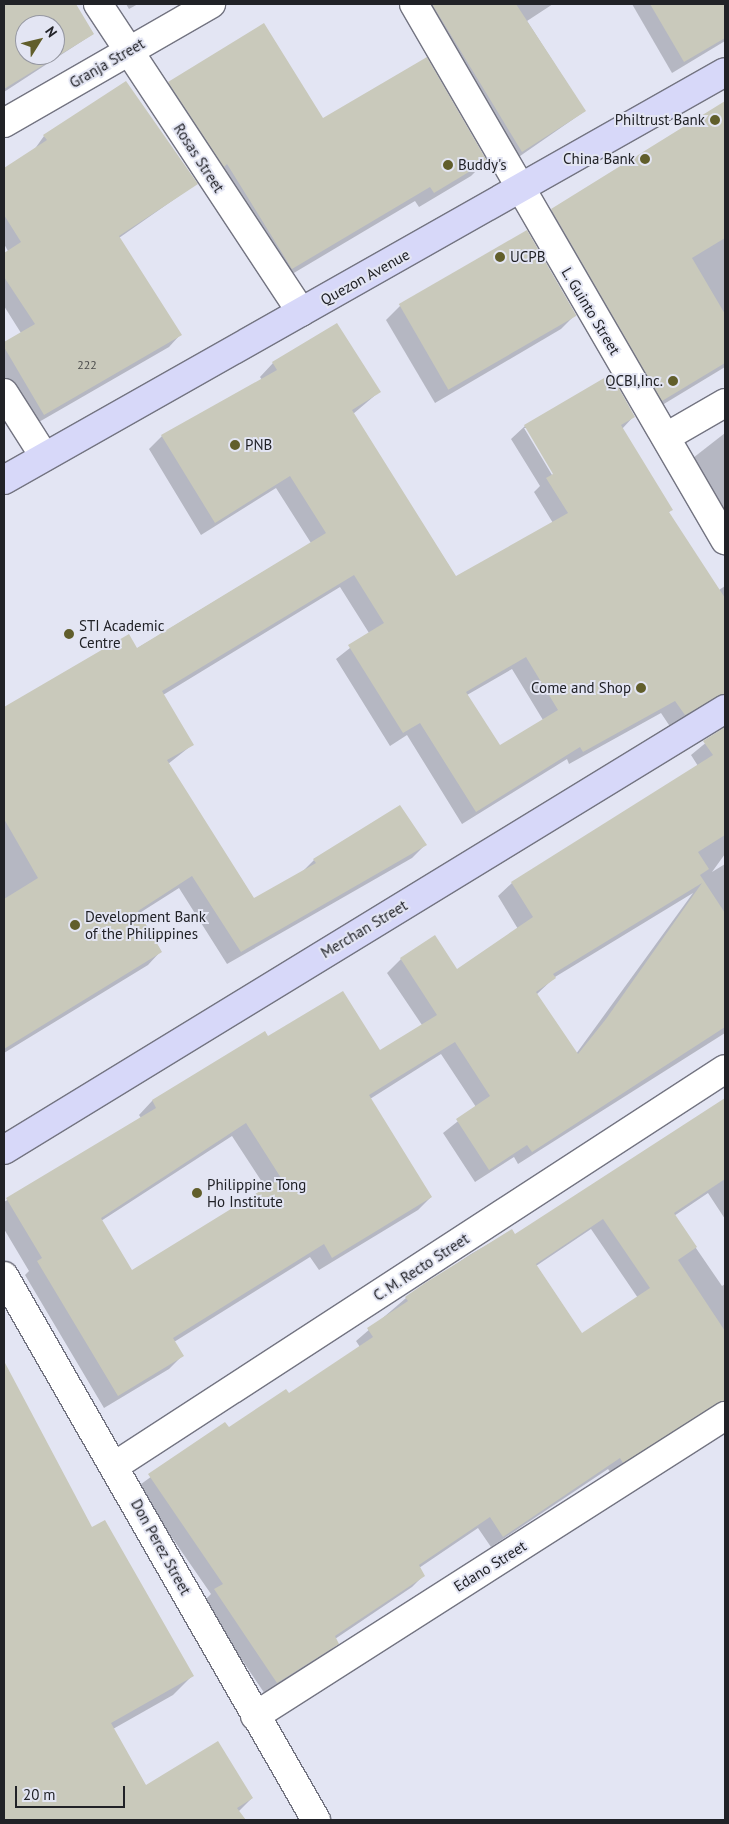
<!DOCTYPE html>
<html>
<head>
<meta charset="utf-8">
<style>
  body { margin:0 }
  #map { position:relative; width:729px; height:1824px; overflow:hidden; background:#e3e5f3; font-family:"PT Sans",sans-serif }
  div>[style] { position:absolute }
  .shadow>* { inset:0; background:#0003 }
  .building>* { inset:0; background:#c9c9bb; transform-origin:0 0 }
  .roads { filter:drop-shadow(1px 0 #737481) drop-shadow(-1px 0 #737481) drop-shadow(0 1px #737481) drop-shadow(0 -1px #737481) }
  .minor>* { height:28px; margin:-14px; padding:0 14px; transform-origin:14px; border-radius:14px; background:#fff }
  .secondary>* { height:28px; margin:-14px; padding:0 14px; transform-origin:14px; border-radius:14px; background:#d7d8f9 }
  .dots>* { width:14px; height:14px; translate:-50% -50%; box-sizing:border-box; border:2px solid #e3e5f3; border-radius:50% }
  span { translate:-50% -50%; white-space:nowrap; text-align:center; line-height:1.15; -webkit-text-stroke:4px #e3e5f3; paint-order:stroke }
  .number-label { font-size:12px; color:#4b4c4c }
  .number-label span { -webkit-text-stroke-width:0 }
  .street-label { font-size:15px; color:#212227 }
  .poi-label { font-size:15px; color:#212227 }
  .right { translate:-100% -50%; text-align:right }
  .left { translate:0 -50%; text-align:left }
  .frame { position:absolute; inset:0; border:5px solid #212227; pointer-events:none }
  .north { position:absolute; left:15px; top:15px; width:50px; height:50px; box-sizing:border-box; background:#e3e5f3; border:1px solid #9597a1; border-radius:50%; rotate:54deg; font-size:14px; font-weight:700; line-height:20px; text-align:center; color:#212227 }
  .north::after { content:''; display:block; margin:auto; width:18px; height:22px; background:#615e2b; clip-path:polygon(50% 0,100% 100%,50% 72%,0 100%) }
  .scale { position:absolute; left:15px; top:1786px; width:110px; height:22px; box-sizing:border-box; border:2px solid #212227; border-top:0; padding-left:6px; font-size:15px; line-height:18px; white-space:nowrap; color:#212227; -webkit-text-stroke:4px #e3e5f3; paint-order:stroke }
</style>
</head>
<body>
<div id="map">
  <div class="shadow">
    <i style="clip-path:polygon(evenodd,4px 4px,75px 4px,93px 34px,4px 92px,4px 4px,25px 25px,55px 25px,55px 55px,25px 55px,25px 25px)"></i>
    <i style="clip-path:polygon(126px 4px,138px 4px,129px 9px)"></i>
    <i style="clip-path:polygon(412px 4px,553px 4px,527px 21px,585px 111px,510px 163px)"></i>
    <i style="clip-path:polygon(632px 4px,725px 4px,725px 41px,672px 73px)"></i>
    <i style="clip-path:polygon(169px 83px,486px 161px,471px 176px,419px 207px,415px 201px,277px 283px,154px 98px)"></i>
    <i style="clip-path:polygon(725px 104px,725px 367px,649px 413px,539px 223px,552px 210px)"></i>
    <i style="clip-path:polygon(44px 136px,196px 184px,119px 238px,180px 335px,169px 347px,32px 426px,4px 378px,4px 343px,21px 333px,4px 306px,4px 254px,8px 251px,4px 244px,4px 170px,34px 150px)"></i>
    <i style="clip-path:polygon(400px 306px,575px 315px,561px 329px,435px 403px,386px 320px)"></i>
    <i style="clip-path:polygon(evenodd,273px 363px,379px 392px,353px 414px,456px 577px,553px 523px,534px 492px,540px 486px,511px 439px,525px 426px,634px 416px,622px 429px,671px 510px,668px 513px,719px 590px,725px 586px,725px 677px,704px 691px,725px 693px,725px 718px,671px 728px,661px 713px,569px 764px,567px 759px,462px 824px,407px 735px,390px 746px,336px 659px,369px 633px,340px 587px,163px 695px,192px 745px,168px 764px,254px 899px,302px 872px,314px 860px,425px 845px,412px 858px,227px 964px,179px 888px,138px 914px,161px 951px,148px 965px,4px 1053px,4px 709px,128px 636px,136px 649px,311px 543px,276px 488px,201px 535px,149px 449px,162px 436px,262px 380px,260px 377px,273px 363px,524px 428px,527px 428px,557px 478px,555px 480px,524px 428px,273px 363px,512px 669px,543px 720px,500px 747px,467px 695px,512px 669px)"></i>
    <i style="clip-path:polygon(725px 433px,725px 511px,693px 458px)"></i>
    <i style="clip-path:polygon(evenodd,725px 727px,725px 854px,712px 872px,725px 864px,725px 1033px,518px 1164px,514px 1157px,475px 1182px,443px 1133px,476px 1107px,441px 1054px,370px 1099px,431px 1197px,418px 1210px,319px 1270px,310px 1257px,174px 1342px,182px 1356px,169px 1369px,104px 1408px,25px 1275px,29px 1271px,4px 1229px,4px 1202px,141px 1118px,139px 1115px,152px 1101px,264px 1033px,267px 1038px,379px 1052px,422px 1025px,387px 973px,401px 959px,434px 937px,457px 971px,518px 929px,498px 896px,512px 883px,698px 766px,691px 755px,725px 727px,693px 893px,576px 1054px,536px 995px,555px 977px,693px 893px,725px 727px,232px 1136px,266px 1188px,132px 1272px,101px 1221px,232px 1136px)"></i>
    <i style="clip-path:polygon(evenodd,725px 1100px,725px 1219px,708px 1193px,674px 1216px,722px 1286px,725px 1284px,725px 1403px,611px 1473px,608px 1469px,491px 1547px,478px 1528px,419px 1568px,424px 1575px,412px 1587px,335px 1639px,338px 1643px,326px 1655px,265px 1694px,203px 1602px,211px 1594px,137px 1487px,225px 1423px,229px 1429px,289px 1395px,360px 1347px,356px 1341px,406px 1298px,471px 1254px,512px 1231px,515px 1236px,725px 1100px,591px 1229px,638px 1298px,582px 1335px,536px 1266px,591px 1229px)"></i>
    <i style="clip-path:polygon(4px 1364px,92px 1529px,192px 1676px,173px 1695px,113px 1729px,146px 1786px,252px 1798px,238px 1812px,244px 1820px,4px 1820px)"></i>
  </div>
  <div class="building">
    <i style="clip-path:polygon(evenodd,4px 4px,76px 4px,94px 34px,4px 89px,4px 4px,25px 25px,55px 25px,55px 55px,25px 55px,25px 25px)"></i>
    <i style="clip-path:polygon(432px 4px,516px 4px,586px 111px,522px 152px)"></i>
    <i style="clip-path:polygon(650px 4px,725px 4px,725px 38px,684px 62px)"></i>
    <i style="clip-path:polygon(264px 23px,323px 118px,427px 57px,487px 161px,434px 193px,430px 187px,292px 269px,227px 164px,224px 167px,168px 82px)"></i>
    <i style="clip-path:polygon(126px 81px,198px 184px,119px 236px,182px 335px,44px 415px,4px 347px,4px 342px,35px 324px,4px 277px,4px 253px,21px 242px,4px 215px,4px 168px,47px 140px,43px 135px)"></i>
    <i style="clip-path:polygon(725px 101px,725px 238px,692px 258px,725px 314px,725px 363px,662px 401px,551px 209px)"></i>
    <i style="left:527px;top:230px;width:99px;height:148px;rotate:60deg"></i>
    <i style="clip-path:polygon(evenodd,337px 323px,381px 392px,352px 410px,456px 576px,568px 513px,546px 478px,553px 474px,524px 425px,611px 374px,635px 417px,621px 425px,673px 510px,669px 512px,725px 598px,725px 693px,685px 715px,675px 701px,583px 752px,580px 747px,476px 812px,420px 723px,403px 733px,348px 645px,384px 623px,354px 575px,162px 691px,194px 745px,167px 760px,254px 898px,316px 863px,313px 859px,400px 805px,427px 845px,241px 952px,192px 876px,138px 911px,162px 952px,4px 1049px,4px 899px,38px 878px,4px 819px,4px 707px,129px 634px,137px 648px,326px 533px,290px 476px,215px 523px,161px 435px,277px 370px,272px 362px,337px 323px,526px 657px,558px 710px,500px 745px,466px 692px,526px 657px)"></i>
    <i style="clip-path:polygon(evenodd,725px 727px,725px 835px,698px 852px,709px 869px,700px 875px,725px 913px,725px 1027px,532px 1152px,527px 1145px,489px 1170px,456px 1119px,490px 1096px,455px 1042px,369px 1095px,432px 1197px,332px 1258px,324px 1244px,173px 1338px,184px 1356px,118px 1396px,37px 1261px,42px 1258px,6px 1198px,156px 1108px,152px 1100px,265px 1031px,268px 1036px,343px 991px,380px 1050px,437px 1015px,400px 958px,435px 935px,457px 969px,533px 917px,511px 882px,713px 755px,703px 741px,725px 727px,702px 883px,606px 1019px,578px 1054px,536px 992px,556px 978px,553px 974px,702px 883px,725px 727px,246px 1123px,281px 1178px,132px 1270px,101px 1218px,246px 1123px)"></i>
    <i style="clip-path:polygon(evenodd,725px 1098px,725px 1179px,674px 1213px,697px 1247px,678px 1260px,725px 1331px,725px 1400px,623px 1463px,620px 1458px,503px 1537px,490px 1517px,419px 1565px,425px 1576px,335px 1636px,339px 1644px,277px 1683px,214px 1589px,223px 1584px,148px 1474px,225px 1422px,229px 1427px,286px 1389px,289px 1393px,373px 1337px,367px 1328px,408px 1301px,405px 1297px,425px 1283px,512px 1229px,515px 1234px,725px 1098px,603px 1219px,650px 1288px,582px 1333px,536px 1264px,603px 1219px)"></i>
    <i style="clip-path:polygon(4px 1361px,92px 1527px,105px 1520px,194px 1676px,111px 1723px,146px 1785px,218px 1741px,253px 1798px,237px 1808px,246px 1820px,4px 1820px)"></i>
  </div>
  <div class="roads">
    <div class="minor">
      <i style="left:98px;top:4px;width:369px;rotate:56.6deg"></i>
      <i style="left:414px;top:4px;width:620px;rotate:59.88deg"></i>
      <i style="left:4px;top:123px;width:239px;rotate:-29.9deg"></i>
      <i style="left:4px;top:393px;width:75px;rotate:57.6deg"></i>
      <i style="left:666px;top:437px;width:68px;rotate:-30deg"></i>
      <i style="left:4px;top:1276px;width:627px;rotate:60.16deg"></i>
      <i style="left:116px;top:1465px;width:726px;rotate:-33.03deg"></i>
      <i style="left:255px;top:1716px;width:558px;rotate:-32.55deg"></i>
    </div>
    <div class="secondary">
      <i style="left:4px;top:480px;width:828px;rotate:-29.5deg"></i>
      <i style="left:4px;top:1150px;width:845px;rotate:-31.45deg"></i>
    </div>
  </div>
  <div class="dots">
    <i style="left:715px;top:120px;background:#615e2b"></i>
    <i style="left:645px;top:159px;background:#615e2b"></i>
    <i style="left:448px;top:165px;background:#615e2b"></i>
    <i style="left:500px;top:257px;background:#615e2b"></i>
    <i style="left:673px;top:381px;background:#615e2b"></i>
    <i style="left:235px;top:445px;background:#615e2b"></i>
    <i style="left:69px;top:634px;background:#615e2b"></i>
    <i style="left:641px;top:688px;background:#615e2b"></i>
    <i style="left:75px;top:925px;background:#615e2b"></i>
    <i style="left:197px;top:1193px;background:#615e2b"></i>
  </div>
  <div class="number-label">
    <span style="left:87px;top:365px">222</span>
  </div>
  <div class="street-label">
    <span style="left:107px;top:63px;rotate:-30deg">Granja Street</span>
    <span style="left:199px;top:158px;rotate:57deg">Rosas Street</span>
    <span style="left:365px;top:277px;rotate:-29deg">Quezon Avenue</span>
    <span style="left:591px;top:311px;rotate:59deg">L. Guinto Street</span>
    <span style="left:364px;top:929px;rotate:-31deg">Merchan Street</span>
    <span style="left:421px;top:1267px;rotate:-33deg">C. M. Recto Street</span>
    <span style="left:161px;top:1547px;rotate:61deg">Don Perez Street</span>
    <span style="left:490px;top:1566px;rotate:-32deg">Edano Street</span>
  </div>
  <div class="poi-label">
    <span class="right" style="left:705px;top:120px">Philtrust Bank</span>
    <span class="right" style="left:635px;top:159px">China Bank</span>
    <span class="left" style="left:458px;top:165px">Buddy's</span>
    <span class="left" style="left:510px;top:257px">UCPB</span>
    <span class="right" style="left:663px;top:381px">QCBI,Inc.</span>
    <span class="left" style="left:245px;top:445px">PNB</span>
    <span class="left" style="left:79px;top:634px">STI Academic<br>Centre</span>
    <span class="right" style="left:631px;top:688px">Come and Shop</span>
    <span class="left" style="left:85px;top:925px">Development Bank<br>of the Philippines</span>
    <span class="left" style="left:207px;top:1193px">Philippine Tong<br>Ho Institute</span>
  </div>
  <div class="frame"></div>
  <div class="north">N</div>
  <div class="scale">20 m</div>
</div>
</body>
</html>
